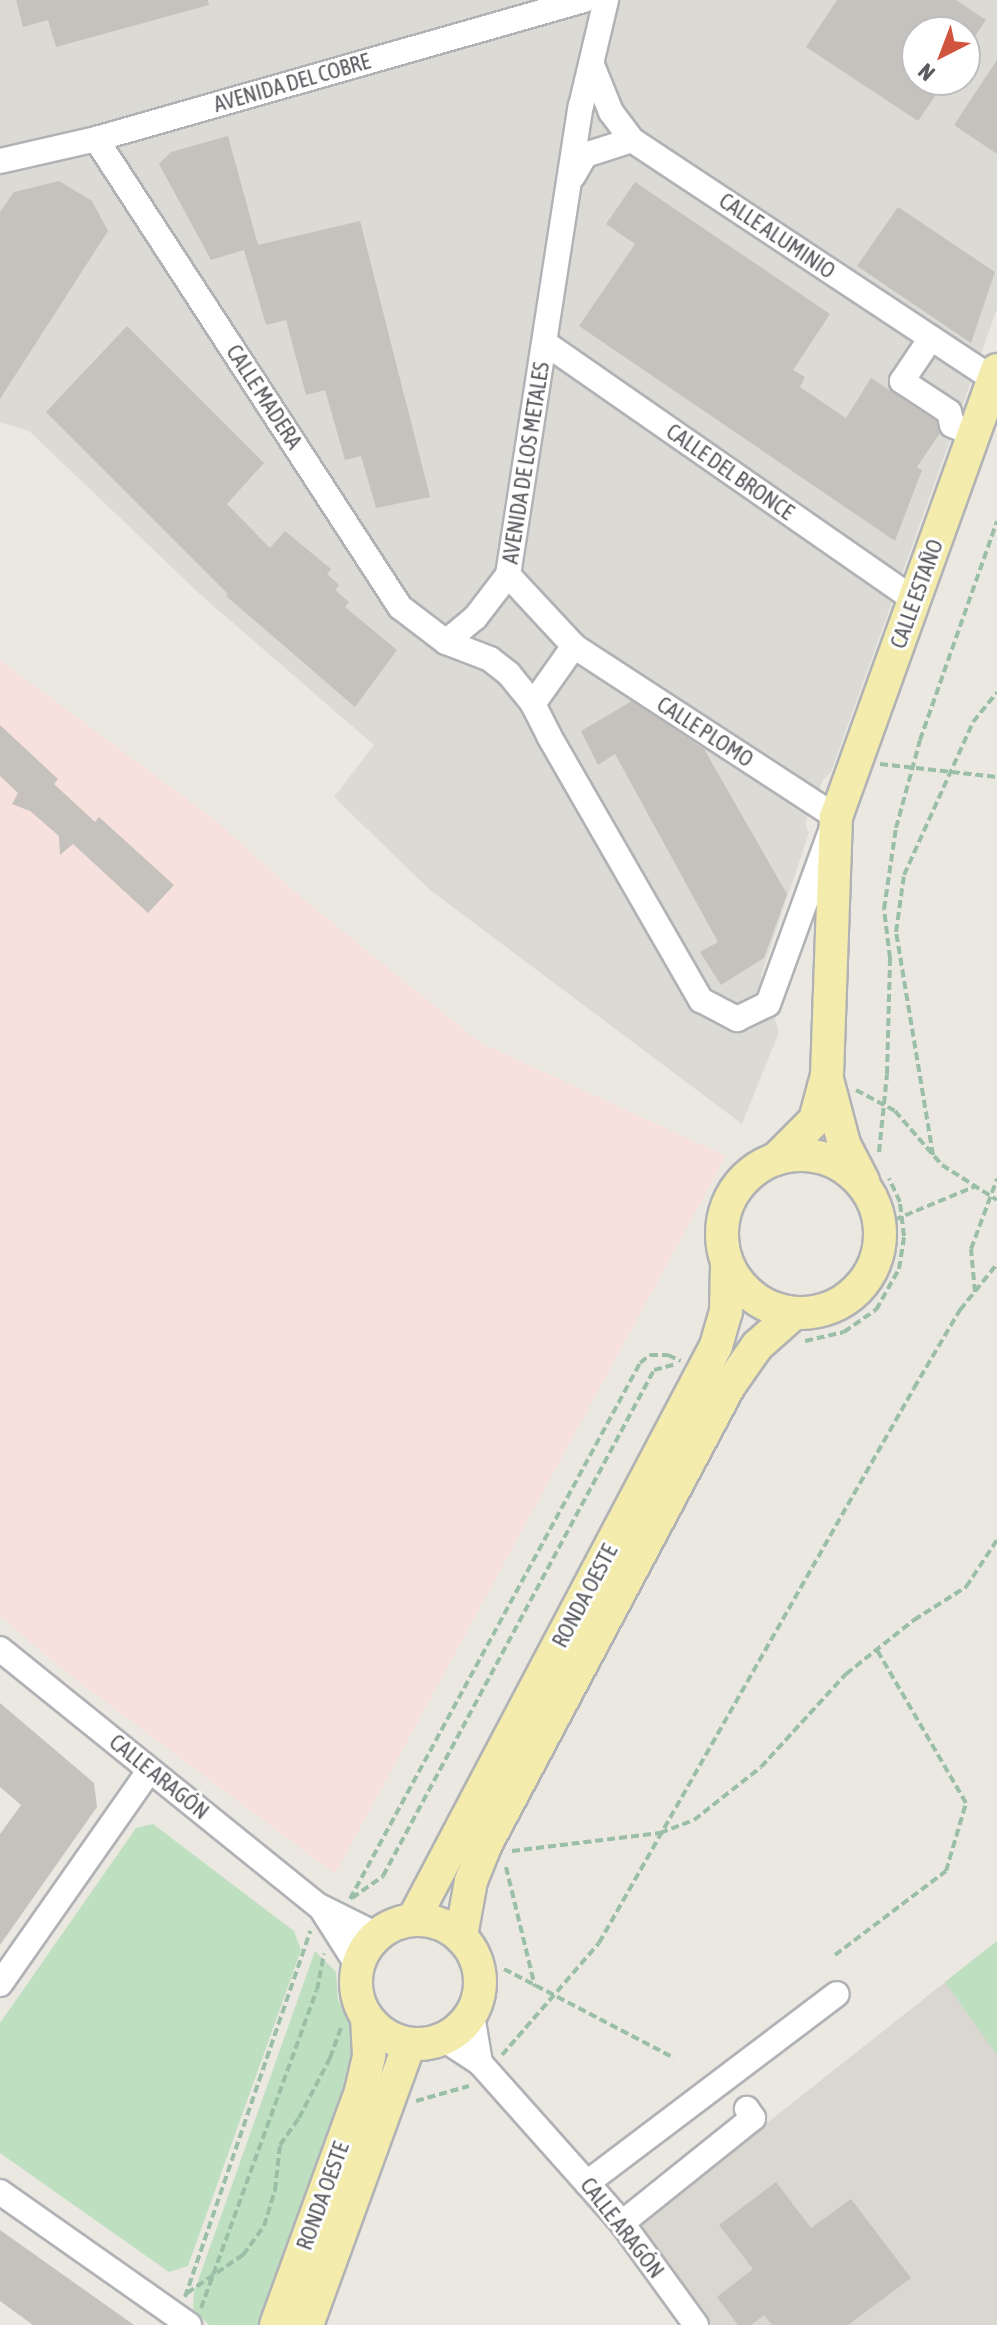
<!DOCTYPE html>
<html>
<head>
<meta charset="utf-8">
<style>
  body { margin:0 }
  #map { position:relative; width:997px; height:2325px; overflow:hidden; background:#eae8e0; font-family:"Asap Condensed",sans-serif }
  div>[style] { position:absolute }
  .industrial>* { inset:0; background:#dbdad5 }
  .education>* { inset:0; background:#d9d7cf }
  .medical>* { inset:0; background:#f6e1dd }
  .green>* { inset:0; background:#bfdfc1 }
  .building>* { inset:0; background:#c5c2bd }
  .path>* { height:4px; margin-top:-2px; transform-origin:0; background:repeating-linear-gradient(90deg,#9abfa6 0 8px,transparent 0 12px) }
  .roads { filter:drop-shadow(2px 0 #b1b2b6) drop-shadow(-2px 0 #b1b2b6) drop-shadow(0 2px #b1b2b6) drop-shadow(0 -2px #b1b2b6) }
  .minor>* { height:24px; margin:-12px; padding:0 12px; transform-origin:12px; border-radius:12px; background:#fff }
  .major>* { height:32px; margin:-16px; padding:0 16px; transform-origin:16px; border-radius:16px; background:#f3ecac }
  .major>.ring { margin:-16px; padding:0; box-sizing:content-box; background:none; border:32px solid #f3ecac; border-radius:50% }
  span { translate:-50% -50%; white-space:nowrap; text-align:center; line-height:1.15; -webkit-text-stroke:6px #fff; paint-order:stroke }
  .street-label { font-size:22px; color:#595b5f }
  .north { position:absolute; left:901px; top:16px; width:80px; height:80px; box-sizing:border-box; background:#fff; border:2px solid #bdbdbf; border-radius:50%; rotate:222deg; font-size:22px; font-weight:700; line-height:32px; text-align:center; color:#595b5f }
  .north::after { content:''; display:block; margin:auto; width:28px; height:36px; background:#d1543f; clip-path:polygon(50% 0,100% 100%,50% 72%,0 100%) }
</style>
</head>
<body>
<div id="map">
  <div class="industrial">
    <i style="clip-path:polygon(evenodd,0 0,997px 0,997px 309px,831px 772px,823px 780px,805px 823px,809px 833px,761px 975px,779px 1032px,742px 1124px,430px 890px,334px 797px,374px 745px,203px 597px,29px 431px,0 422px,0 0,917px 32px,965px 32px,965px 80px,917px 80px,917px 32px)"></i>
  </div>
  <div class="education">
    <i style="clip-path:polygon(997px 1941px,997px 2325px,712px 2325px,637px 2226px)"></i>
  </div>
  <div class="medical">
    <i style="clip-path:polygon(0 660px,215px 820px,302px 898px,479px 1042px,726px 1156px,335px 1874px,63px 1670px,0 1616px)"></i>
  </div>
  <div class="green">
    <i style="clip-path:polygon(153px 1824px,294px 1931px,301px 1950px,188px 2266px,169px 2272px,0 2153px,0 2023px,136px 1828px)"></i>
    <i style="clip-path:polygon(997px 1941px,997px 2055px,945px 1982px)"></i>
    <i style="clip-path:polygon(315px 1951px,336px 1972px,338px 2000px,354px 2028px,358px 2058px,262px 2325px,209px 2325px,193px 2309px,194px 2292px)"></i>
  </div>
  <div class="building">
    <i style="clip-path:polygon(16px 0,208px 0,209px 5px,56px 47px,48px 20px,23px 27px)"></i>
    <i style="clip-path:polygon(837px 0,956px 0,986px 20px,965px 51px,965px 32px,917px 32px,917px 80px,946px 80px,918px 121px,806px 47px)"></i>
    <i style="clip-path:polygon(997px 60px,997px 154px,954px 125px)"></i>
    <i style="clip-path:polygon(228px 136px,258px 245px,360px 221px,430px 497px,376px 508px,361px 456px,345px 460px,325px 390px,306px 395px,286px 320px,266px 325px,244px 250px,211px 260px,159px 164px,171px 152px)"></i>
    <i style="clip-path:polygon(59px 181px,92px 201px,108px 231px,0 399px,0 212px,14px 192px)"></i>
    <i style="clip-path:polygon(635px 182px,830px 314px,793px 370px,805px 377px,800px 387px,846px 418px,871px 378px,936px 421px,940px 433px,917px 467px,922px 470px,895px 541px,579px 326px,635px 244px,606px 224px)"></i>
    <i style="clip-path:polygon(898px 207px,995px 272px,971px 343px,857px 266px)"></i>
    <i style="clip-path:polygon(127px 326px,264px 463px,227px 504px,270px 548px,285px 531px,331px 569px,327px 574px,339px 585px,335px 590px,349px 602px,345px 607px,397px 650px,355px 707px,226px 596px,228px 594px,46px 412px)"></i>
    <i style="clip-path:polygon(632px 701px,704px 749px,787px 894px,764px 958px,721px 985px,700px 952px,718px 942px,615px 754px,598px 765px,581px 731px)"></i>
    <i style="clip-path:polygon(0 725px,58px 779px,54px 784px,95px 822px,99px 817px,174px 885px,148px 913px,73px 844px,60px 855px,59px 836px,30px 811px,12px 804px,18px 793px,0 776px)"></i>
    <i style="clip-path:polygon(0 1703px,94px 1783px,97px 1807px,0 1945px,0 1834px,21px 1805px,0 1787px)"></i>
    <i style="clip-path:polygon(776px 2182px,811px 2228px,851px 2199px,911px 2278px,848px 2325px,772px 2325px,764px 2315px,751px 2325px,738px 2325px,717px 2297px,753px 2269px,719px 2225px)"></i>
    <i style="clip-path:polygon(0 2230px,134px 2325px,33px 2325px,0 2301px)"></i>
  </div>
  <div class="path">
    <i style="left:880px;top:764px;width:118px;rotate:6.3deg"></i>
    <i style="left:856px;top:1090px;width:44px;rotate:28.3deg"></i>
    <i style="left:895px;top:1111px;width:72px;rotate:49deg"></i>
    <i style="left:942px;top:1165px;width:65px;rotate:32.5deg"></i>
    <i style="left:879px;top:1152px;width:78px;rotate:-84.1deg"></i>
    <i style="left:887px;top:1074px;width:116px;rotate:-88.5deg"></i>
    <i style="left:890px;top:958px;width:49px;rotate:-97deg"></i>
    <i style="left:884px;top:909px;width:82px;rotate:-81.6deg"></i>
    <i style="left:896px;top:828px;width:91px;rotate:-74.7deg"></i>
    <i style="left:920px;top:740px;width:232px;rotate:-70.6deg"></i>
    <i style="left:933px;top:1155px;width:226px;rotate:-99.4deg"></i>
    <i style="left:896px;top:932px;width:58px;rotate:-82deg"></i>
    <i style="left:904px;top:875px;width:168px;rotate:-65.7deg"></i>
    <i style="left:973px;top:722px;width:38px;rotate:-51deg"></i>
    <i style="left:894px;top:1220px;width:89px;rotate:-22.5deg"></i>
    <i style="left:975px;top:1292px;width:43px;rotate:-95.3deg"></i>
    <i style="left:971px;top:1249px;width:75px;rotate:-69.6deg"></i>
    <i style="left:805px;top:1341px;width:40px;rotate:-13deg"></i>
    <i style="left:844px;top:1332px;width:39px;rotate:-35deg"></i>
    <i style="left:876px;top:1310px;width:47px;rotate:-60.7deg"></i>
    <i style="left:899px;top:1269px;width:33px;rotate:-81deg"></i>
    <i style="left:904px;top:1236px;width:34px;rotate:-97deg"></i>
    <i style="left:900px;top:1202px;width:26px;rotate:-115deg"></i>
    <i style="left:512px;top:1851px;width:149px;rotate:-6.9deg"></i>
    <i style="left:660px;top:1833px;width:36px;rotate:-21deg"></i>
    <i style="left:694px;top:1820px;width:85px;rotate:-38.3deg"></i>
    <i style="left:761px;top:1767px;width:126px;rotate:-47.6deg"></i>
    <i style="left:846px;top:1674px;width:87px;rotate:-38.5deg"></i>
    <i style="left:914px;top:1620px;width:62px;rotate:-32.4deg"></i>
    <i style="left:966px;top:1587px;width:56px;rotate:-56.6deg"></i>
    <i style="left:506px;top:1867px;width:123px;rotate:76.4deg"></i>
    <i style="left:352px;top:1898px;width:38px;rotate:-35deg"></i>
    <i style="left:383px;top:1876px;width:574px;rotate:-61.83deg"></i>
    <i style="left:654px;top:1370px;width:23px;rotate:-15deg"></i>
    <i style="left:350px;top:1899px;width:609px;rotate:-61.58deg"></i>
    <i style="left:640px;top:1363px;width:13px;rotate:-39deg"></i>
    <i style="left:650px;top:1355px;width:18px"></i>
    <i style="left:668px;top:1355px;width:14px;rotate:25deg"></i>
    <i style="left:835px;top:1955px;width:139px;rotate:-37.1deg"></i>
    <i style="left:946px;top:1871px;width:71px;rotate:-73.6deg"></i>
    <i style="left:966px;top:1803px;width:177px;rotate:-120.2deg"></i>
    <i style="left:504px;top:1969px;width:192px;rotate:27.6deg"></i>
    <i style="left:502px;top:2055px;width:148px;rotate:-49.1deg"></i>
    <i style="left:599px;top:1943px;width:638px;rotate:-60.42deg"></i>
    <i style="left:914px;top:1388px;width:91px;rotate:-59.5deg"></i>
    <i style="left:960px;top:1310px;width:59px;rotate:-51.2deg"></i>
    <i style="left:416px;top:2101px;width:55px;rotate:-15.8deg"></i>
    <i style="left:187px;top:2293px;width:68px;rotate:-34.2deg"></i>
    <i style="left:243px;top:2255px;width:36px;rotate:-54deg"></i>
    <i style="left:264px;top:2226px;width:38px;rotate:-73deg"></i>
    <i style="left:275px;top:2190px;width:45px;rotate:-83.7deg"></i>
    <i style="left:280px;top:2145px;width:33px;rotate:-55deg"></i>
    <i style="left:299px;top:2118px;width:68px;rotate:-62.7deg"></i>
    <i style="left:330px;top:2058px;width:32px;rotate:-70deg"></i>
    <i style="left:185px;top:2297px;width:387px;rotate:-71.1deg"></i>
    <i style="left:201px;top:2308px;width:338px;rotate:-70deg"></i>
    <i style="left:317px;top:1990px;width:37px;rotate:-79deg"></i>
  </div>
  <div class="roads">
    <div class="minor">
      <i style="left:592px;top:65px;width:51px;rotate:68deg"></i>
      <i style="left:611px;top:112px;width:35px;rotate:53deg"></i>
      <i style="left:632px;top:140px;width:434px;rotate:33.5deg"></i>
      <i style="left:96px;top:139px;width:558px;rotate:56.99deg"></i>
      <i style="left:400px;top:607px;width:58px;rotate:37.3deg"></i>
      <i style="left:446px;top:642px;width:38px;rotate:-40deg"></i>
      <i style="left:475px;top:618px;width:54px;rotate:-52.5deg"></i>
      <i style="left:0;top:161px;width:98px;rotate:-12.9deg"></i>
      <i style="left:96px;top:139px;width:507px;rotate:-15.9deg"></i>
      <i style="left:573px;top:176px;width:24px;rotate:-60deg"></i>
      <i style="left:585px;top:155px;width:49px;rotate:-17.7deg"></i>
      <i style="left:931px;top:338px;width:52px;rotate:124deg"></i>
      <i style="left:902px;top:381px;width:56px;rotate:33.4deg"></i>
      <i style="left:949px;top:412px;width:13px;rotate:77deg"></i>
      <i style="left:952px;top:425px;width:26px;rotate:23deg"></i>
      <i style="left:545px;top:343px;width:450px;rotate:34.8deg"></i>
      <i style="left:446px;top:642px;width:47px;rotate:21.1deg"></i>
      <i style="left:490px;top:659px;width:24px;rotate:38deg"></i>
      <i style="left:509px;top:674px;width:38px;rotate:51deg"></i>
      <i style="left:574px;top:646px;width:71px;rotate:125.3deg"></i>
      <i style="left:533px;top:704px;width:36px;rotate:63deg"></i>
      <i style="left:549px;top:736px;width:305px;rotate:60.1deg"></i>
      <i style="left:701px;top:1000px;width:41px;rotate:27.8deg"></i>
      <i style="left:737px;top:1019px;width:34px;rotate:-26deg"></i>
      <i style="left:768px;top:1004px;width:199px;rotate:-70deg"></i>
      <i style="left:836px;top:817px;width:313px;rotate:-146.9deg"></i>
      <i style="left:574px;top:646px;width:97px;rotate:-132.9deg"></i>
      <i style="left:508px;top:575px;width:475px;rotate:-81.2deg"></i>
      <i style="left:581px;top:106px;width:109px;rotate:-76.7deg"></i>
      <i style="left:0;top:1649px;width:410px;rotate:38.9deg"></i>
      <i style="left:319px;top:1906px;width:65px;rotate:26.6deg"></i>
      <i style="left:323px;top:1911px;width:65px;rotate:57.5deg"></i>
      <i style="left:0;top:1984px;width:261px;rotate:-55deg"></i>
      <i style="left:472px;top:2015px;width:49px;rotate:80.5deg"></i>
      <i style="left:445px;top:2040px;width:42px;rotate:33.3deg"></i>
      <i style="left:480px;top:2063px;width:161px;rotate:48.3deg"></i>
      <i style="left:587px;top:2183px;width:53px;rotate:48.8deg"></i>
      <i style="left:622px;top:2223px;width:126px;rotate:54deg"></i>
      <i style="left:587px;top:2183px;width:313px;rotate:-37.1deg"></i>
      <i style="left:0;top:2192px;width:231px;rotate:35.1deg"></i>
      <i style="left:622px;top:2223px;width:168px;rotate:-38.7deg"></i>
      <i style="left:753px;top:2118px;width:11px;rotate:-124deg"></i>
    </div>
    <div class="major">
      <i style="left:827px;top:1079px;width:67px;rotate:75.3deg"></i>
      <i style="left:844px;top:1144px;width:42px;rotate:62.8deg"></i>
      <i class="ring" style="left:722px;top:1155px;width:126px;height:126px"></i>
      <i style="left:776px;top:1159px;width:55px;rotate:-45deg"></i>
      <i style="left:815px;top:1120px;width:47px;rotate:-75.1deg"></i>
      <i style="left:827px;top:1075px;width:258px;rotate:-88deg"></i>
      <i style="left:836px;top:817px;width:475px;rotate:-70.2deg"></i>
      <i class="ring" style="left:356px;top:1920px;width:92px;height:92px"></i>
      <i style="left:413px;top:1920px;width:649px;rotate:-62.17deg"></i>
      <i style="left:716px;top:1346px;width:35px;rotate:-74deg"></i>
      <i style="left:726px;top:1312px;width:49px;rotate:-88.8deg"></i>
      <i style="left:461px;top:1936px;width:56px;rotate:-79.7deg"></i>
      <i style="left:471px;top:1881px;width:40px;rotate:-68deg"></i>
      <i style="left:486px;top:1844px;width:518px;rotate:-62.05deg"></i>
      <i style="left:729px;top:1386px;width:49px;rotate:-55deg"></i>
      <i style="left:757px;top:1346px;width:48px;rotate:-41.6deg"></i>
      <i style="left:276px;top:2325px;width:249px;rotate:-70deg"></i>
      <i style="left:361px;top:2091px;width:37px;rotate:-77deg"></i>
      <i style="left:369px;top:2055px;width:36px;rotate:-93deg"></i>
      <i style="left:307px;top:2325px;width:298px;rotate:-70deg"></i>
    </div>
  </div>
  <div class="street-label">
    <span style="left:292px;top:83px;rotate:-16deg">AVENIDA DEL COBRE</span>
    <span style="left:777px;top:236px;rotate:34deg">CALLE ALUMINIO</span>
    <span style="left:264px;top:397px;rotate:57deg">CALLE MADERA</span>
    <span style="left:526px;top:463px;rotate:-81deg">AVENIDA DE LOS METALES</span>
    <span style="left:730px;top:472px;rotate:35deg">CALLE DEL BRONCE</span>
    <span style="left:917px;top:594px;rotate:-70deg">CALLE ESTAÑO</span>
    <span style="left:705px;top:732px;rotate:33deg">CALLE PLOMO</span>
    <span style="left:585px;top:1596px;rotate:-62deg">RONDA OESTE</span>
    <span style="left:159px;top:1777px;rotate:39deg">CALLE ARAGÓN</span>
    <span style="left:323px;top:2196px;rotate:-70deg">RONDA OESTE</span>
    <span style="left:622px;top:2228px;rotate:52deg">CALLE ARAGÓN</span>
  </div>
  <div class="north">N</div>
</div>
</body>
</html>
